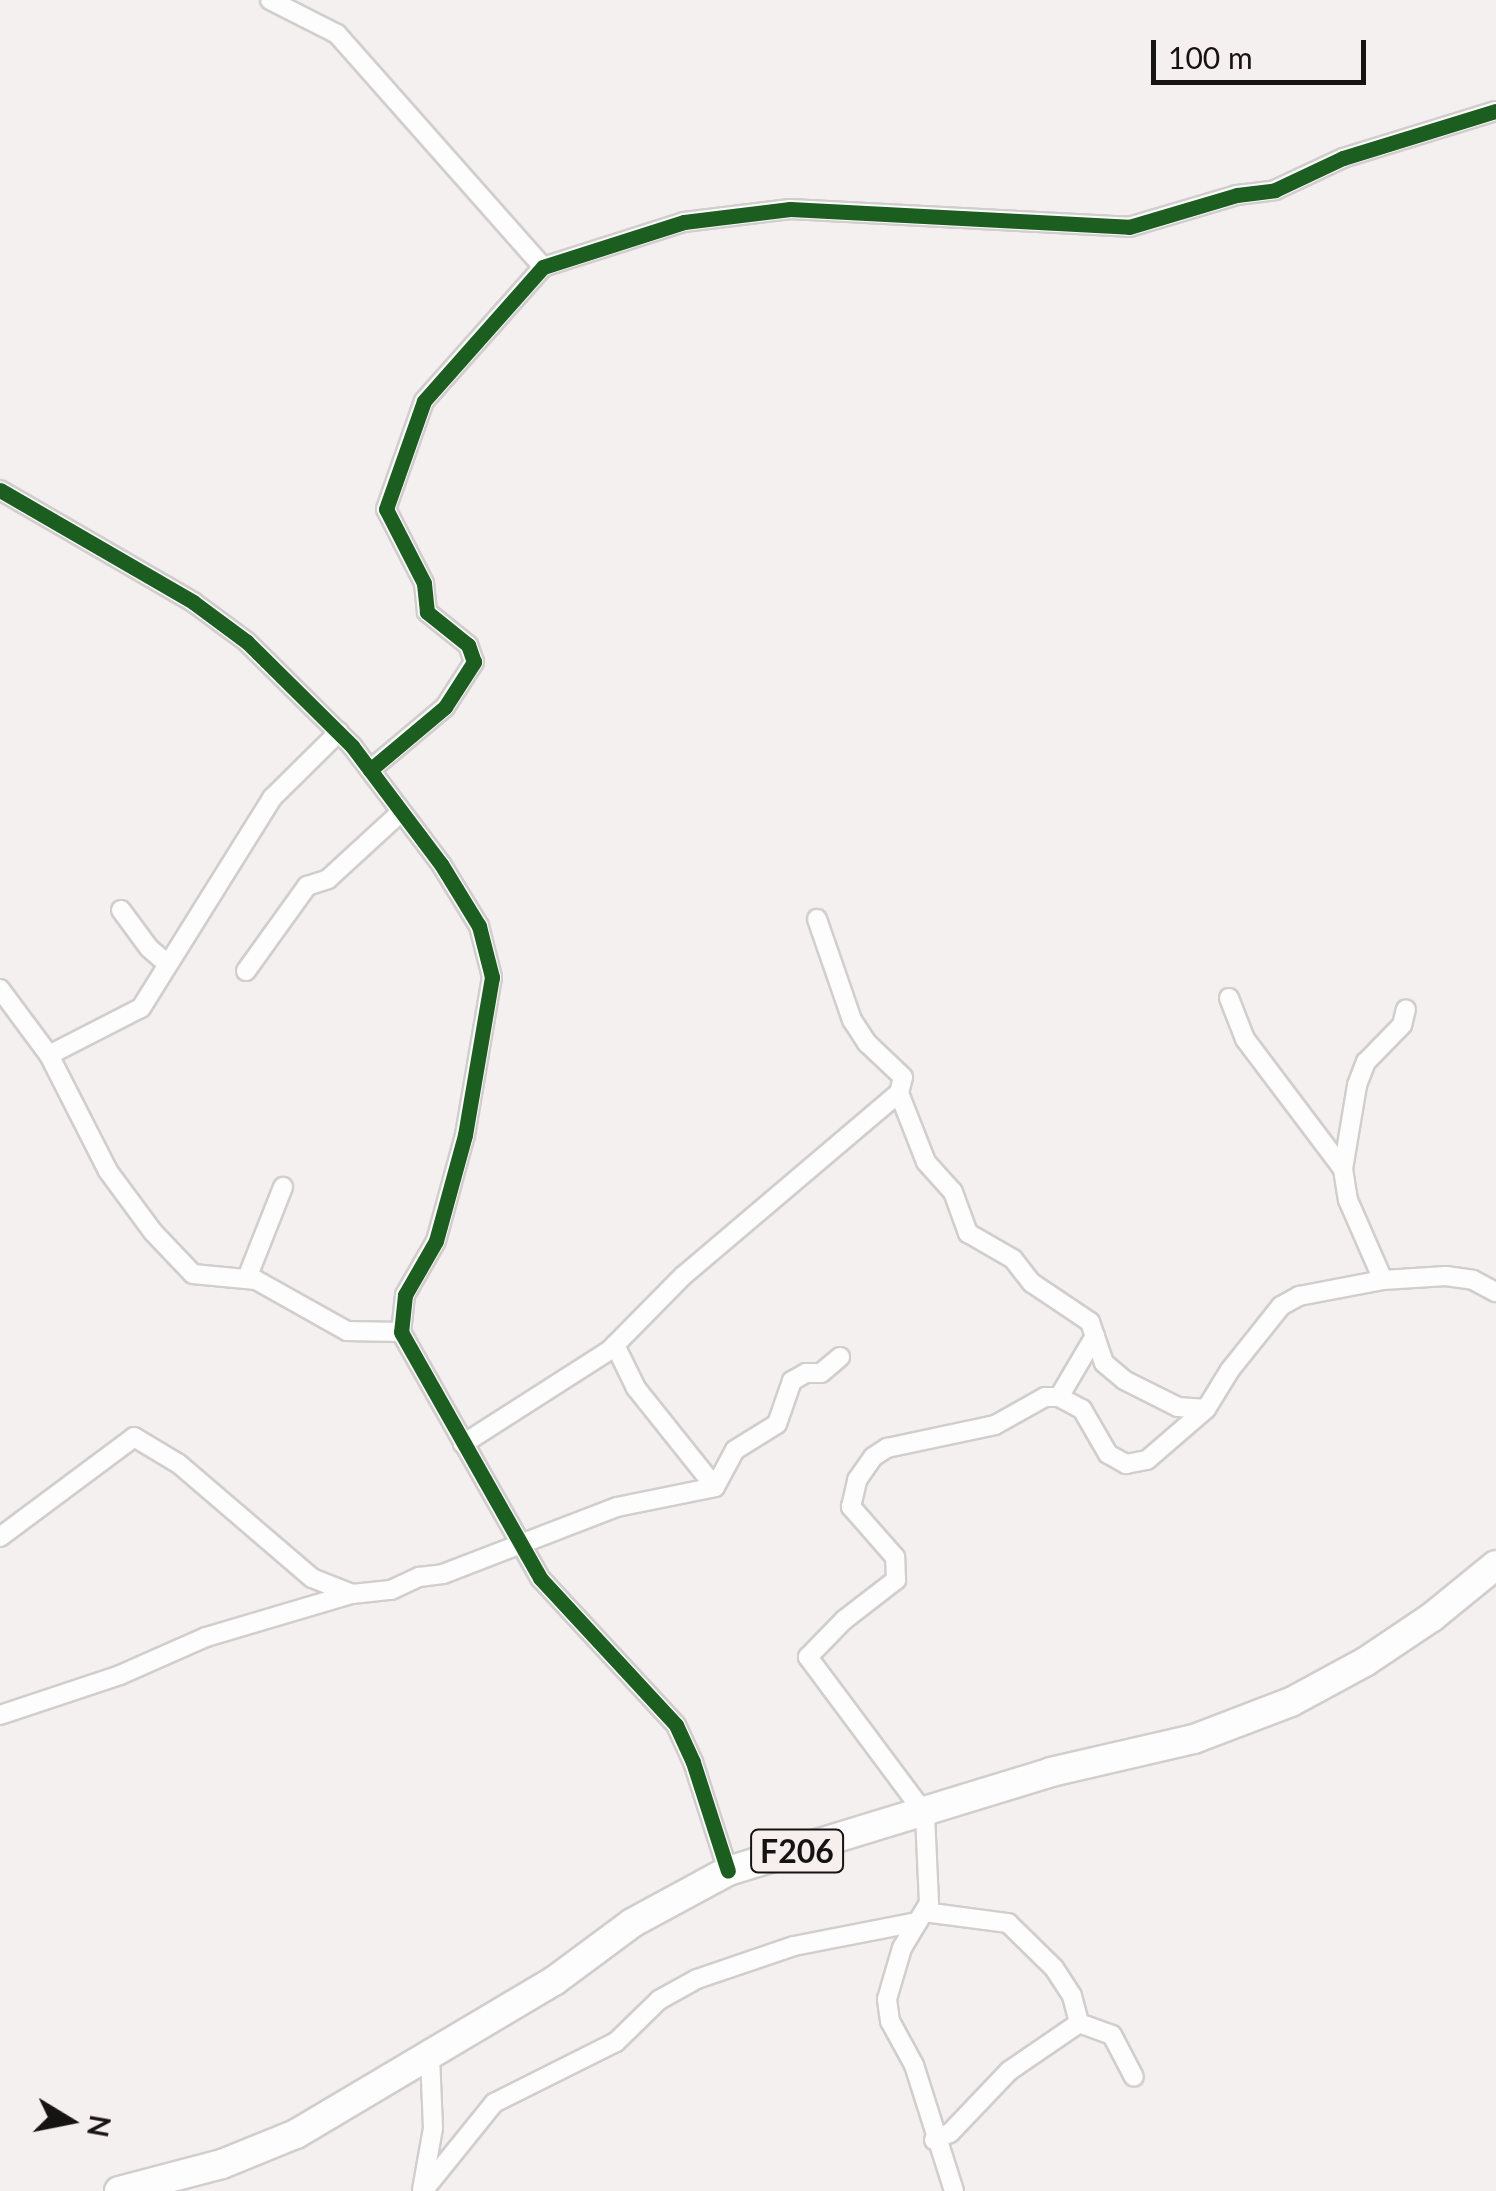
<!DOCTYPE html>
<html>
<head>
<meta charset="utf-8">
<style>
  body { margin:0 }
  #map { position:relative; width:1496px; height:2191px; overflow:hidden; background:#f4f0ef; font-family:Lato,sans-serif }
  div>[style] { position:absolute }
  .roads { filter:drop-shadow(2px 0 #d1cecd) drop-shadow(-2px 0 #d1cecd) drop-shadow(0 2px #d1cecd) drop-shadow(0 -2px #d1cecd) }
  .minor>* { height:18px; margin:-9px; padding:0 9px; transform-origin:9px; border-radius:9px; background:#fdfdfd }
  .primary>* { height:28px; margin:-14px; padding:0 14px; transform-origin:14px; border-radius:14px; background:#fdfdfd }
  .cycleway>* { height:15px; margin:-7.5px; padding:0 7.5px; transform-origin:7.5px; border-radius:7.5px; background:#1b5e20 }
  span { translate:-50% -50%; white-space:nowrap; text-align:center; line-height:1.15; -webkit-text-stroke:9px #f6efed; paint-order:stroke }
  .shield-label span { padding:2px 8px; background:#f6efed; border:2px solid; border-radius:8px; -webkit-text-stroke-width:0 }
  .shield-label { font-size:32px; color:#161313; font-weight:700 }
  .north { position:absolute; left:20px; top:2071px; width:100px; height:100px; -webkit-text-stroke:8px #f6efed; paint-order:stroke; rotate:100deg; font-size:28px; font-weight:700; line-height:40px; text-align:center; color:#161313 }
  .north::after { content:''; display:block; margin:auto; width:35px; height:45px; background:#161313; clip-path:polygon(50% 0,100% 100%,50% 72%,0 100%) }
  .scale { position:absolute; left:1151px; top:40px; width:215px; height:45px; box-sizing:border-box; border:5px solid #161313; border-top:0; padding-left:12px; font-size:30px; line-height:35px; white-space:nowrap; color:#161313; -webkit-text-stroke:8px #f6efed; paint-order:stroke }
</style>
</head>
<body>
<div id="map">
  <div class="roads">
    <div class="minor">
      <i style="left:270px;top:0;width:75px;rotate:26.9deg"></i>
      <i style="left:337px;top:34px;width:311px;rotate:48.5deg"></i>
      <i style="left:0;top:490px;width:223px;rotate:30.1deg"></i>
      <i style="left:193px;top:602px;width:67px;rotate:36.5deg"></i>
      <i style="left:247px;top:642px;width:148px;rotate:44.7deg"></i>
      <i style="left:352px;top:746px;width:148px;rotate:53deg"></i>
      <i style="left:441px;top:864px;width:73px;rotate:58.5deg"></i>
      <i style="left:479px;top:926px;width:53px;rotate:75.7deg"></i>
      <i style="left:492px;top:977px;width:160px;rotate:99.7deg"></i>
      <i style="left:465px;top:1135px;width:110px;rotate:105.3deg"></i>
      <i style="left:436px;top:1241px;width:62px;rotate:119.9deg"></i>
      <i style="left:405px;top:1295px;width:37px;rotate:96deg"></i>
      <i style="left:401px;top:1332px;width:283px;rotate:60.5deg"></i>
      <i style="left:540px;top:1578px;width:200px;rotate:47.2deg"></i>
      <i style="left:676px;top:1725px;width:41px;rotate:65.3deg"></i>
      <i style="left:693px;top:1762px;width:114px;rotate:72.2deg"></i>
      <i style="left:370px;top:770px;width:98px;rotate:-40deg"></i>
      <i style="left:445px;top:707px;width:54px;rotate:-57.2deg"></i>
      <i style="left:474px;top:662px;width:18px;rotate:-109deg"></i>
      <i style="left:468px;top:645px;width:53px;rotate:-141.2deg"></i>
      <i style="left:427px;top:612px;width:29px;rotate:-96deg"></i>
      <i style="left:424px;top:583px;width:83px;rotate:-117.2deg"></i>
      <i style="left:386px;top:509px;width:114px;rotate:-70.6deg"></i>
      <i style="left:424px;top:401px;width:179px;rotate:-48.4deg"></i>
      <i style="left:543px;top:267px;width:148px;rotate:-17.7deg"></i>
      <i style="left:684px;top:222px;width:107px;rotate:-7deg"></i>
      <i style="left:790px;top:209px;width:339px;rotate:3deg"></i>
      <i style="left:1129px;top:227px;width:113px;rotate:-16.5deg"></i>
      <i style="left:1237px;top:195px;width:38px;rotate:-7deg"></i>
      <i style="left:1275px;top:190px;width:75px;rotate:-25.2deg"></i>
      <i style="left:1343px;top:158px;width:160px;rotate:-17.1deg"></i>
      <i style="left:121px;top:910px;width:47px;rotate:53.6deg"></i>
      <i style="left:149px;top:948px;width:23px;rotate:41deg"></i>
      <i style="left:246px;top:971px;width:105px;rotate:-54.3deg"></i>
      <i style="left:307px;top:886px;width:22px;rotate:-18deg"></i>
      <i style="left:328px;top:879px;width:98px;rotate:-42.5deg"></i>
      <i style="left:0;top:989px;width:82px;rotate:53.4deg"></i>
      <i style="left:49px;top:1055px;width:130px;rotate:63deg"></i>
      <i style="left:108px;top:1171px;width:76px;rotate:53.6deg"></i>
      <i style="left:153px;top:1232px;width:58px;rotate:46.4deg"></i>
      <i style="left:193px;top:1274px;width:63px;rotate:5.4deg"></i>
      <i style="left:256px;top:1280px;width:104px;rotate:29.3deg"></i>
      <i style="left:347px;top:1331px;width:54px;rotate:1.1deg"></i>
      <i style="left:1229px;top:998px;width:44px;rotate:68.7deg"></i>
      <i style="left:1245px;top:1039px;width:163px;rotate:53deg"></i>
      <i style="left:1343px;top:1169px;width:31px;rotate:81deg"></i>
      <i style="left:1348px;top:1200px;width:87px;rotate:66.4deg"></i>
      <i style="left:49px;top:1055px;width:103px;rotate:-27.1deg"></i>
      <i style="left:141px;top:1008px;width:248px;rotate:-58deg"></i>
      <i style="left:272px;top:798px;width:94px;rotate:-44.6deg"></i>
      <i style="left:899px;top:1093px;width:74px;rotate:68.6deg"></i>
      <i style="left:926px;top:1162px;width:40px;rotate:48deg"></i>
      <i style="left:953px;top:1192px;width:44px;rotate:69.9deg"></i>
      <i style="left:968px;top:1233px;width:52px;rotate:30deg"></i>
      <i style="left:1013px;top:1259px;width:31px;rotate:52deg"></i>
      <i style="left:1032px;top:1283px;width:70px;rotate:33.9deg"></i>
      <i style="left:1090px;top:1322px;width:43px;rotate:71.1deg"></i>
      <i style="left:1104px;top:1363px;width:26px;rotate:40deg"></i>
      <i style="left:1124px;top:1380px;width:60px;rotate:26.6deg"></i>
      <i style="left:1178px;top:1407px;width:28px;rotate:4deg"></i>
      <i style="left:1206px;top:1409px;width:46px;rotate:-58.4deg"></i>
      <i style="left:1230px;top:1370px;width:82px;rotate:-51.4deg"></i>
      <i style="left:1281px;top:1306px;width:21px;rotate:-29deg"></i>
      <i style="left:1299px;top:1296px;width:86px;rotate:-10.8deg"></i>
      <i style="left:1383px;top:1280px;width:63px;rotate:-3.6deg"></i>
      <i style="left:1446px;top:1276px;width:27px;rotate:8deg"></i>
      <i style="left:1473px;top:1280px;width:26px;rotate:28deg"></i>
      <i style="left:1343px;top:1169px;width:85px;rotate:-80.5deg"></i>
      <i style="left:1357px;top:1085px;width:25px;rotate:-69deg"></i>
      <i style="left:1366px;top:1062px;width:52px;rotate:-45.8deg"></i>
      <i style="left:1402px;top:1025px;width:16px;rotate:-76deg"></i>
      <i style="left:247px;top:1278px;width:98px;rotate:-68.4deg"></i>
      <i style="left:1059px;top:1397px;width:71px;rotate:-59.5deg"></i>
      <i style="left:463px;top:1444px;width:174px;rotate:-32.6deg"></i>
      <i style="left:610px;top:1350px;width:104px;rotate:-45.4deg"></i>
      <i style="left:683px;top:1276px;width:283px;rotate:-40.3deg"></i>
      <i style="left:899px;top:1093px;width:16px;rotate:-76deg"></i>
      <i style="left:903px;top:1077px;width:50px;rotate:-136.6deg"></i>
      <i style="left:867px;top:1043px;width:27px;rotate:-123deg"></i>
      <i style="left:852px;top:1020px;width:107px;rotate:-109.1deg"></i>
      <i style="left:715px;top:1487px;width:42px;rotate:-61.6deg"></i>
      <i style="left:735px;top:1450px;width:49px;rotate:-31.8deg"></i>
      <i style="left:777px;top:1424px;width:46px;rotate:-70.8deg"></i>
      <i style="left:792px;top:1381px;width:16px;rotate:-30deg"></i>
      <i style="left:806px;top:1373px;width:15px"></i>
      <i style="left:821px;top:1373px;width:25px;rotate:-40deg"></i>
      <i style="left:0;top:1537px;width:167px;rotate:-36.7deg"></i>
      <i style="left:134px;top:1437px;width:52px;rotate:31deg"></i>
      <i style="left:179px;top:1464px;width:175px;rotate:40.6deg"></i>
      <i style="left:312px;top:1578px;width:43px;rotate:21.8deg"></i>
      <i style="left:352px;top:1594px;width:39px;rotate:-6deg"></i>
      <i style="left:391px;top:1590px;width:31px;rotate:-25deg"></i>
      <i style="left:419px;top:1577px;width:24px;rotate:-7deg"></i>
      <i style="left:443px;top:1574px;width:186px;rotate:-21.1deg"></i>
      <i style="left:617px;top:1507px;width:100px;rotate:-11.5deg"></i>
      <i style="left:715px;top:1487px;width:127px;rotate:-128.6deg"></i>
      <i style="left:636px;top:1388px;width:48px;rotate:-116deg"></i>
      <i style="left:0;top:1715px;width:126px;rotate:-18.4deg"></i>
      <i style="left:120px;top:1675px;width:94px;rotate:-23.8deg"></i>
      <i style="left:206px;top:1637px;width:151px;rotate:-16.5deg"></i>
      <i style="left:924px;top:1912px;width:85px;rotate:7.5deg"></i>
      <i style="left:1008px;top:1923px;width:64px;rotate:44.4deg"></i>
      <i style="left:1054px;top:1968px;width:33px;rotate:57deg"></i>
      <i style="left:1072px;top:1996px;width:28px;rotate:75deg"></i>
      <i style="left:1079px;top:2023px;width:35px;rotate:20deg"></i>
      <i style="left:1112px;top:2035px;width:47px;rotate:62.4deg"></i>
      <i style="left:934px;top:2140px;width:17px;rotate:-24deg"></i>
      <i style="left:950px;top:2133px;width:86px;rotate:-46.4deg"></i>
      <i style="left:1009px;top:2071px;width:85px;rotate:-34.4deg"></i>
      <i style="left:422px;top:2190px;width:63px;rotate:-79.9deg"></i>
      <i style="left:433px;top:2128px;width:72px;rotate:-92.4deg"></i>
      <i style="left:423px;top:2191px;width:113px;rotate:-51.1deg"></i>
      <i style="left:494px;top:2103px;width:136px;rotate:-26.6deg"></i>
      <i style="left:616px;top:2042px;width:60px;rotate:-44.3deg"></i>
      <i style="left:659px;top:2000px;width:43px;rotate:-28.9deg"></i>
      <i style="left:697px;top:1979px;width:102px;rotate:-18.8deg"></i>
      <i style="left:794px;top:1946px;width:126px;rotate:-11deg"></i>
      <i style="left:954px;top:2191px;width:132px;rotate:-107.6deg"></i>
      <i style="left:914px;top:2065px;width:50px;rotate:-118.6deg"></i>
      <i style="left:890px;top:2021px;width:22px;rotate:-98deg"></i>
      <i style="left:887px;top:1999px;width:53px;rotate:-73.6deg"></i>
      <i style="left:902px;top:1948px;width:52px;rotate:-59deg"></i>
      <i style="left:929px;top:1903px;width:89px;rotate:-92.6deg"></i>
      <i style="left:925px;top:1814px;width:196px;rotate:-126.7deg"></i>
      <i style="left:808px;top:1657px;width:52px;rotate:-45.8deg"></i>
      <i style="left:844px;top:1620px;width:66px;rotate:-37.6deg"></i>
      <i style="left:896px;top:1580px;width:23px;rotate:-92deg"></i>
      <i style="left:895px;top:1557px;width:67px;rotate:-131.3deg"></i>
      <i style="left:851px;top:1507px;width:28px;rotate:-77deg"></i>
      <i style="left:857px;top:1480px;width:28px;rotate:-55deg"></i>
      <i style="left:873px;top:1457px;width:17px;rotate:-33deg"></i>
      <i style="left:887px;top:1448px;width:110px;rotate:-12deg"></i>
      <i style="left:995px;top:1425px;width:57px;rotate:-29.2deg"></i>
      <i style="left:1045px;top:1397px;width:14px"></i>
      <i style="left:1059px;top:1397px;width:26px;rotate:28deg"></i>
      <i style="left:1082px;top:1409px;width:52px;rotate:60deg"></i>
      <i style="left:1108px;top:1454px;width:21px;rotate:29deg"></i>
      <i style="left:1126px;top:1464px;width:21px;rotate:-11deg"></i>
      <i style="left:1147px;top:1460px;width:78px;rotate:-40.8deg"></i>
    </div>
    <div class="primary">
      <i style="left:119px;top:2191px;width:106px;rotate:-14.7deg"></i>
      <i style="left:222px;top:2164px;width:80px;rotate:-22.1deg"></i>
      <i style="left:296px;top:2134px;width:300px;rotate:-30.7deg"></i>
      <i style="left:554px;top:1981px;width:97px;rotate:-36.6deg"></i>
      <i style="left:632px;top:1923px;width:109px;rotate:-28.4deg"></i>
      <i style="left:728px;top:1871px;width:338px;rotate:-17deg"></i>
      <i style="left:1051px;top:1772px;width:147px;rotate:-13deg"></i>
      <i style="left:1194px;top:1739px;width:104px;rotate:-20.9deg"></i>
      <i style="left:1291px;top:1702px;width:84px;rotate:-28.4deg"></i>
      <i style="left:1365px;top:1662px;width:81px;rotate:-33.9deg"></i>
      <i style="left:1432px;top:1617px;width:82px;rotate:-39.1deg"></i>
    </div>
  </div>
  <div class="cycleway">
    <i style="left:0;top:490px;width:223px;rotate:30.1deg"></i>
    <i style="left:193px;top:602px;width:67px;rotate:36.5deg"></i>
    <i style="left:247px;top:642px;width:148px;rotate:44.7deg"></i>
    <i style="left:352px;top:746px;width:148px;rotate:53deg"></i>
    <i style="left:441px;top:864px;width:73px;rotate:58.5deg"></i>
    <i style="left:479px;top:926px;width:53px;rotate:75.7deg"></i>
    <i style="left:492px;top:977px;width:160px;rotate:99.7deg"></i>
    <i style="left:465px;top:1135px;width:110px;rotate:105.3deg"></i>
    <i style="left:436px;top:1241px;width:62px;rotate:119.9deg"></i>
    <i style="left:405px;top:1295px;width:37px;rotate:96deg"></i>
    <i style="left:401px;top:1332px;width:283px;rotate:60.5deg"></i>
    <i style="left:540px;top:1578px;width:200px;rotate:47.2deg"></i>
    <i style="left:676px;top:1725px;width:41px;rotate:65.3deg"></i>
    <i style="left:693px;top:1762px;width:114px;rotate:72.2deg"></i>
    <i style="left:370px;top:770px;width:98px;rotate:-40deg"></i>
    <i style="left:445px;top:707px;width:54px;rotate:-57.2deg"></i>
    <i style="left:474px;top:662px;width:18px;rotate:-109deg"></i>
    <i style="left:468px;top:645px;width:53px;rotate:-141.2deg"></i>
    <i style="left:427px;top:612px;width:29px;rotate:-96deg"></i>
    <i style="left:424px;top:583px;width:83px;rotate:-117.2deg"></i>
    <i style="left:386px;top:509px;width:114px;rotate:-70.6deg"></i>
    <i style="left:424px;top:401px;width:179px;rotate:-48.4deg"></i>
    <i style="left:543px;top:267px;width:148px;rotate:-17.7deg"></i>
    <i style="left:684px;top:222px;width:107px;rotate:-7deg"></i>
    <i style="left:790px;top:209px;width:339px;rotate:3deg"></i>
    <i style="left:1129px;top:227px;width:113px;rotate:-16.5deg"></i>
    <i style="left:1237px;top:195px;width:38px;rotate:-7deg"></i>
    <i style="left:1275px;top:190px;width:75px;rotate:-25.2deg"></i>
    <i style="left:1343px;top:158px;width:160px;rotate:-17.1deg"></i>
  </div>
  <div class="shield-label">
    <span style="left:797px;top:1851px">F206</span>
  </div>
  <div class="north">N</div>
  <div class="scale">100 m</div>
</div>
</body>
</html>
